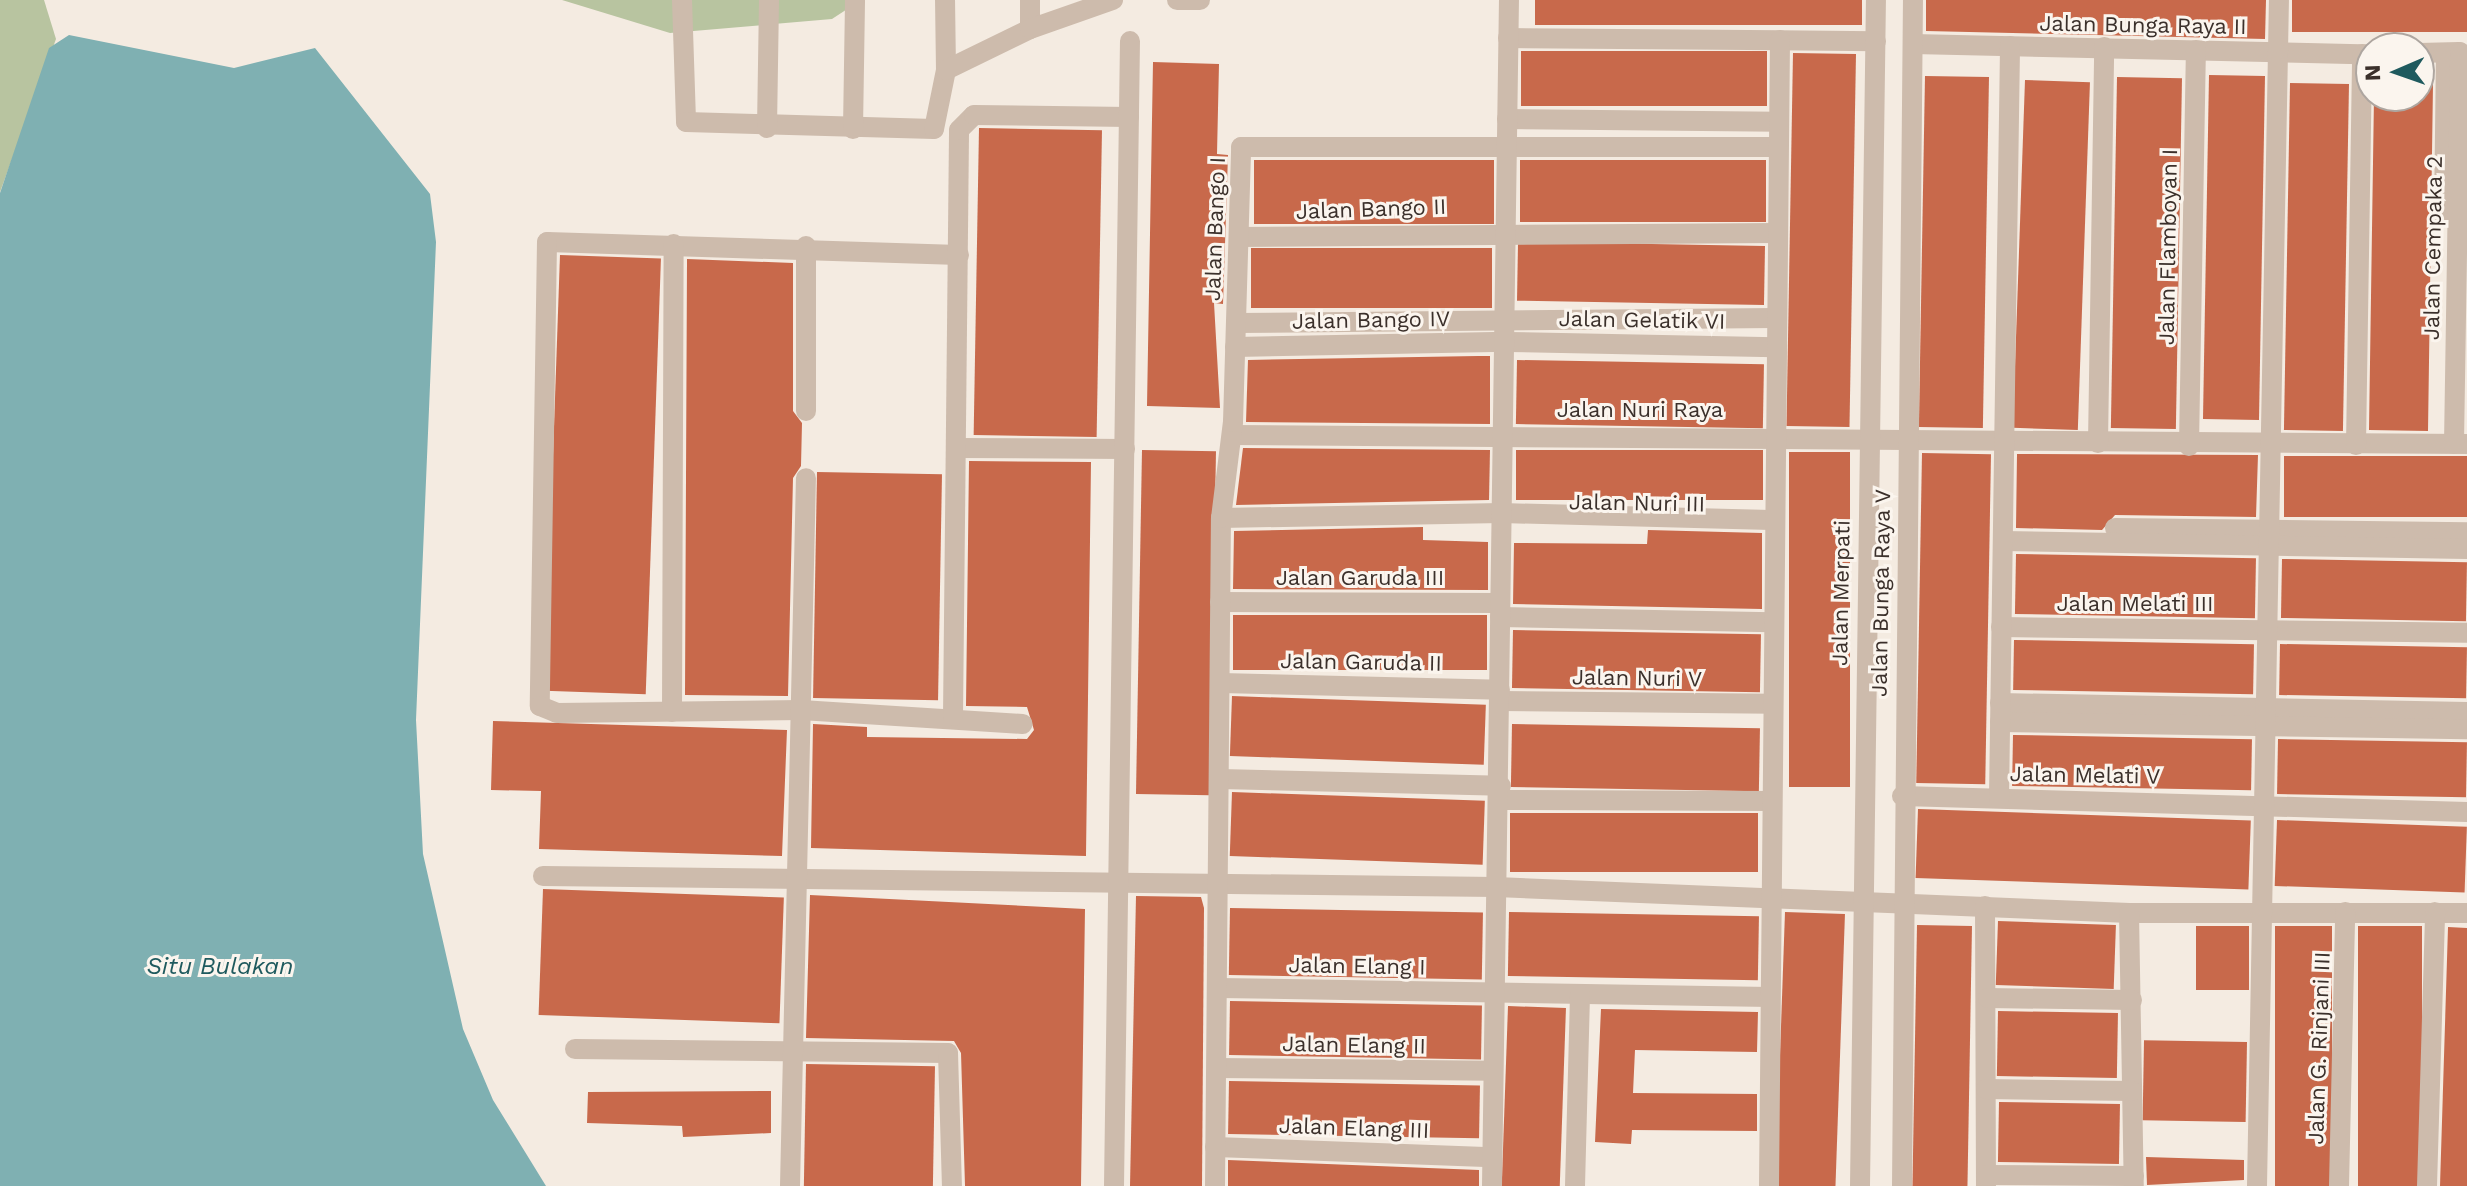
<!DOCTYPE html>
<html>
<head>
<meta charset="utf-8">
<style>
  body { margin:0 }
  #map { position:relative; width:2467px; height:1186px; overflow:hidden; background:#f4ebe1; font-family:"Work Sans",sans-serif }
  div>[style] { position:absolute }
  .green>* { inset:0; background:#b8c4a0 }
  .water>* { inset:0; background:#7fb0b2 }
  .building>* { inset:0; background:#c8694b; transform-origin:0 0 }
  .minor>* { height:20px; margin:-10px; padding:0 10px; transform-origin:10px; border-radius:10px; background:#cdbbac }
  span { translate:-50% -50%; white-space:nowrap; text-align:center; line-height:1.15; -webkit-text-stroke:6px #fbf5ee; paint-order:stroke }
  .street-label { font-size:22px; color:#3b302b }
  .water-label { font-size:24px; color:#1f5a5e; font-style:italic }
  .north { position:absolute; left:2355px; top:32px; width:80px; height:80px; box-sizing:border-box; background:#fbf5ee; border:2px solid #aea6a0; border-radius:50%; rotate:268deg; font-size:22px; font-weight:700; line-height:32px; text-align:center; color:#3b302b }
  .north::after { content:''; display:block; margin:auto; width:28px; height:36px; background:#1f5a5e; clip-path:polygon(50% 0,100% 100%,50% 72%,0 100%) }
</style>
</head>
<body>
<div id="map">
  <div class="green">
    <i style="clip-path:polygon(0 0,44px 0,56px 39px,0 192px)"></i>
    <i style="clip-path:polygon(562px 0,861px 0,832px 19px,670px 33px)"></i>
  </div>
  <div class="water">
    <i style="clip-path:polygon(69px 35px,234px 68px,315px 48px,430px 194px,436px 242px,416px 720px,423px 854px,463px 1029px,493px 1100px,546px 1186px,0 1186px,0 193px,49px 48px)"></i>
  </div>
  <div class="building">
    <i style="left:1535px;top:0;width:327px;height:25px"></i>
    <i style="clip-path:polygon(1926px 0,2266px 0,2265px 39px,1926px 31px)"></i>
    <i style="left:2292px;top:0;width:175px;height:32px"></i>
    <i style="left:1521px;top:51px;width:246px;height:55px"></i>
    <i style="left:1793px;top:53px;width:63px;height:373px;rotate:1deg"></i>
    <i style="clip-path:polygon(1153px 62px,1219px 64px,1217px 154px,1228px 155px,1223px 304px,1214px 303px,1220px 408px,1147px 406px)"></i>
    <i style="left:2209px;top:75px;width:56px;height:344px;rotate:1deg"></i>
    <i style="left:1925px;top:76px;width:64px;height:351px;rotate:1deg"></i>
    <i style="left:2117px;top:77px;width:65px;height:351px;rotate:1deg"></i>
    <i style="left:2025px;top:80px;width:65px;height:348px;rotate:2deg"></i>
    <i style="left:2290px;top:83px;width:59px;height:347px;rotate:1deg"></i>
    <i style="clip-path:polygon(2419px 84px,2433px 84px,2428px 431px,2369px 430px,2374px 96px,2419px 96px)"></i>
    <i style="left:979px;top:128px;width:123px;height:307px;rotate:1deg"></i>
    <i style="left:1254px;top:160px;width:240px;height:64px"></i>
    <i style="left:1520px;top:160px;width:246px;height:62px"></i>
    <i style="left:1765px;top:246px;width:59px;height:247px;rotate:91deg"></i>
    <i style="left:1492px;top:248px;width:60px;height:241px;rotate:90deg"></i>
    <i style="left:560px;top:255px;width:101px;height:436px;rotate:2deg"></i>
    <i style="clip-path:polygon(687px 259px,793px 263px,793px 411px,802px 423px,801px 466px,793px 478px,788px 696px,685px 695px)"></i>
    <i style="clip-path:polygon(1478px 356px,1490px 356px,1490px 424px,1246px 422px,1248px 360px)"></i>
    <i style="left:1517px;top:360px;width:247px;height:64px;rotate:1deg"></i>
    <i style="clip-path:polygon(1243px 448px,1490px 450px,1489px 500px,1236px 505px)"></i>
    <i style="left:1142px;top:450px;width:74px;height:344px;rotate:1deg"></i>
    <i style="left:1516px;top:450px;width:247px;height:50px"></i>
    <i style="left:1789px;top:452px;width:61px;height:335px"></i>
    <i style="left:1922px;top:453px;width:69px;height:330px;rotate:1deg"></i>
    <i style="clip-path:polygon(2017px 454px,2258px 455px,2256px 517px,2115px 515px,2102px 530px,2016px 528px)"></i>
    <i style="left:2284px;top:456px;width:183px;height:61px"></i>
    <i style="clip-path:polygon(969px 461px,1091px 462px,1086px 856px,811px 848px,813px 724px,867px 727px,867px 737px,1027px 739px,1034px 730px,1027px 707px,966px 706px)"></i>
    <i style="left:817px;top:472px;width:125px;height:226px;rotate:1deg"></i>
    <i style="clip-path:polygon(1423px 527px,1423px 540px,1488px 542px,1488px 590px,1233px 589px,1234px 531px)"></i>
    <i style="clip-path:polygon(1648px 530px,1762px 533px,1762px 609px,1513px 604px,1514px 543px,1647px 544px)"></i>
    <i style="left:2016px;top:554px;width:240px;height:60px;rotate:1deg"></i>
    <i style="left:2282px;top:559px;width:185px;height:59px;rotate:1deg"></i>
    <i style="left:1233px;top:615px;width:254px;height:55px"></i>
    <i style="left:1513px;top:630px;width:248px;height:58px;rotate:1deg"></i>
    <i style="left:2014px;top:640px;width:240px;height:50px;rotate:1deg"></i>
    <i style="left:2280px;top:644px;width:187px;height:51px;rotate:1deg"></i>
    <i style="left:1232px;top:696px;width:254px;height:60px;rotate:2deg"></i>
    <i style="clip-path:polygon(493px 721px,787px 730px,782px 856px,539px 849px,541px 791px,491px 790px)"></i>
    <i style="left:1512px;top:724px;width:248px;height:63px;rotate:1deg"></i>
    <i style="left:2013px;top:735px;width:239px;height:51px;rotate:1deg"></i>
    <i style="left:2278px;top:739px;width:189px;height:55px;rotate:1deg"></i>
    <i style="left:1232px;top:792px;width:253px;height:64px;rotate:2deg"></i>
    <i style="left:1918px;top:809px;width:333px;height:69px;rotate:2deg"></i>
    <i style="left:1510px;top:813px;width:248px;height:59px"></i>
    <i style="left:2277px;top:820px;width:190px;height:66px;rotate:2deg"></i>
    <i style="left:543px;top:889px;width:241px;height:126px;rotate:2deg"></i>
    <i style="clip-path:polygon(810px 895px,1085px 909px,1081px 1186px,965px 1186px,961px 1053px,954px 1041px,806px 1038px)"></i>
    <i style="clip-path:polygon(1136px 896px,1201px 897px,1204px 908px,1202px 1186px,1130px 1186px)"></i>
    <i style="left:1230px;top:908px;width:253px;height:67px;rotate:1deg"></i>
    <i style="left:1509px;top:912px;width:250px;height:64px;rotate:1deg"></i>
    <i style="left:1785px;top:912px;width:60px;height:274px;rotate:2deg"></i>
    <i style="left:1998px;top:921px;width:118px;height:64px;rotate:2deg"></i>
    <i style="left:1917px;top:925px;width:55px;height:261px;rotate:1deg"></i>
    <i style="left:2196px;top:926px;width:53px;height:64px"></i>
    <i style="left:2275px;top:926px;width:57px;height:260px"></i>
    <i style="left:2358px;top:926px;width:64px;height:260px"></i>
    <i style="clip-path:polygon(2448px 927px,2467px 928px,2467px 1186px,2440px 1186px)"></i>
    <i style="left:1230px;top:1001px;width:252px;height:54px;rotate:1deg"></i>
    <i style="left:1508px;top:1006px;width:58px;height:180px;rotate:2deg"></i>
    <i style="clip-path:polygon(1601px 1009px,1758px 1012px,1757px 1052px,1635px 1050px,1633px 1093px,1757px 1094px,1757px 1131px,1632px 1130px,1631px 1144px,1595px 1142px)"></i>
    <i style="left:1998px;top:1011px;width:120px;height:65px;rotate:1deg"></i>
    <i style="left:2247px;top:1042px;width:80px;height:103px;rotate:91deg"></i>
    <i style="left:806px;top:1064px;width:129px;height:122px;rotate:1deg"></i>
    <i style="left:1229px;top:1081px;width:251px;height:53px;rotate:1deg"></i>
    <i style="clip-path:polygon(771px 1091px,771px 1133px,683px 1137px,682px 1126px,587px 1123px,588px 1092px)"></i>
    <i style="left:1999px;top:1102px;width:121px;height:60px;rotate:1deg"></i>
    <i style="clip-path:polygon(2146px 1157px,2244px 1160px,2244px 1180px,2147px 1185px)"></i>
    <i style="clip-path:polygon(1228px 1160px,1479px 1170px,1479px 1186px,1228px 1186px)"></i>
  </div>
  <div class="minor">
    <i style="left:682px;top:0;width:122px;rotate:88.1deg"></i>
    <i style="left:686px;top:122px;width:248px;rotate:1.6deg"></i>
    <i style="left:934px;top:129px;width:60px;rotate:-78.5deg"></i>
    <i style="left:946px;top:70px;width:70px;rotate:-90.8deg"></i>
    <i style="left:1177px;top:0;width:23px"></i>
    <i style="left:1030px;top:29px;width:29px;rotate:-90deg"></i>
    <i style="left:1508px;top:38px;width:368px;rotate:0.5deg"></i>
    <i style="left:1913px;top:44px;width:458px;rotate:1.3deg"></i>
    <i style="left:2419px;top:53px;width:40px;rotate:-1.4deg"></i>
    <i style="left:946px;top:70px;width:93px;rotate:-26deg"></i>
    <i style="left:1030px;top:29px;width:88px;rotate:-19.3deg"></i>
    <i style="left:1507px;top:119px;width:271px;rotate:0.6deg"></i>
    <i style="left:767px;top:128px;width:128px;rotate:-89.1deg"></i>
    <i style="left:853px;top:129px;width:129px;rotate:-89.1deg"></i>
    <i style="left:2444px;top:215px;width:162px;rotate:-89.3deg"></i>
    <i style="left:1239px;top:237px;width:538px;rotate:-0.43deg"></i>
    <i style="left:959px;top:255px;width:412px;rotate:-178.2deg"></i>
    <i style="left:547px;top:242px;width:464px;rotate:90.9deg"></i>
    <i style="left:540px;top:706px;width:18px;rotate:22deg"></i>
    <i style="left:557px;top:713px;width:244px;rotate:-0.7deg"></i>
    <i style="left:801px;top:710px;width:222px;rotate:3.6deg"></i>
    <i style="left:1236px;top:323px;width:539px;rotate:-0.53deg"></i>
    <i style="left:1235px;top:347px;width:272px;rotate:-1.1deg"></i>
    <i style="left:1507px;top:342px;width:268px;rotate:1.1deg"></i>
    <i style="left:806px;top:411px;width:165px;rotate:-90deg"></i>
    <i style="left:1232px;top:435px;width:1235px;rotate:0.42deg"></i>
    <i style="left:2098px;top:443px;width:396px;rotate:-89.1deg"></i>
    <i style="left:2454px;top:444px;width:392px;rotate:-89.1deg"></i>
    <i style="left:2356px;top:445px;width:391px;rotate:-89.1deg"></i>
    <i style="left:2189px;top:446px;width:396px;rotate:-89deg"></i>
    <i style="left:957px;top:448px;width:168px;rotate:0.3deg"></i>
    <i style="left:1221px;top:518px;width:281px;rotate:-1deg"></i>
    <i style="left:1502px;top:513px;width:269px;rotate:1.5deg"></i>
    <i style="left:2115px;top:528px;width:352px;rotate:0.7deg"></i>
    <i style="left:2003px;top:541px;width:464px;rotate:1deg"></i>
    <i style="left:1220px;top:602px;width:279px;rotate:0.2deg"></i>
    <i style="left:1500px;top:617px;width:272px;rotate:1.1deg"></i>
    <i style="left:2001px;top:627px;width:466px;rotate:0.7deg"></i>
    <i style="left:1221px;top:683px;width:279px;rotate:1.4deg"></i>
    <i style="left:1500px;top:701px;width:272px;rotate:0.6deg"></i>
    <i style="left:2000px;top:703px;width:467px;rotate:1.1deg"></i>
    <i style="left:672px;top:712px;width:468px;rotate:-89.8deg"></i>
    <i style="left:953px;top:716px;width:586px;rotate:-89.41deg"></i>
    <i style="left:959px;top:130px;width:21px;rotate:-45deg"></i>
    <i style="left:974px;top:115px;width:155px;rotate:0.7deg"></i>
    <i style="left:2000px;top:722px;width:467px;rotate:0.9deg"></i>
    <i style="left:1220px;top:779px;width:281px;rotate:1.4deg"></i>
    <i style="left:1902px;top:796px;width:565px;rotate:1.62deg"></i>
    <i style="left:1999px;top:798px;width:752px;rotate:-89.16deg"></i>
    <i style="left:1501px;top:800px;width:271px;rotate:0.2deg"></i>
    <i style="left:543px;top:876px;width:953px;rotate:0.66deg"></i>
    <i style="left:1496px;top:887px;width:634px;rotate:2.35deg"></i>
    <i style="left:2129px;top:913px;width:338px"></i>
    <i style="left:1985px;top:906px;width:280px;rotate:89.8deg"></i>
    <i style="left:2129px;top:913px;width:273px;rotate:89deg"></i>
    <i style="left:1219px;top:988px;width:551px;rotate:0.94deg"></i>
    <i style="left:1988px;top:998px;width:144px;rotate:0.8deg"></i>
    <i style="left:575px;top:1049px;width:373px;rotate:0.6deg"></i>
    <i style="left:948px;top:1053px;width:133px;rotate:88.3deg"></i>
    <i style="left:1217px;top:1068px;width:274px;rotate:0.6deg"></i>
    <i style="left:1986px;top:1089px;width:146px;rotate:0.8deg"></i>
    <i style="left:1215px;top:1147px;width:277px;rotate:2.1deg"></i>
    <i style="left:1986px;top:1175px;width:148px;rotate:0.4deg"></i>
    <i style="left:790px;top:1186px;width:708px;rotate:-88.71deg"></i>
    <i style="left:1114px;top:1186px;width:1145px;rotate:-89.2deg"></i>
    <i style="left:1215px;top:1186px;width:668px;rotate:-89.49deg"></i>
    <i style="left:1221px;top:518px;width:97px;rotate:-82.9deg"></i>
    <i style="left:1233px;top:422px;width:275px;rotate:-88.3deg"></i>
    <i style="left:1241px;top:147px;width:537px"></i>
    <i style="left:1492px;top:1186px;width:1186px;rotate:-89.18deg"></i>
    <i style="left:1575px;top:1186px;width:191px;rotate:-88.5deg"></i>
    <i style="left:1769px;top:1186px;width:1146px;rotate:-89.45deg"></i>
    <i style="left:1860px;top:1186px;width:1186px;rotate:-89.23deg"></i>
    <i style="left:1902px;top:1186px;width:1186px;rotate:-89.47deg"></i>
    <i style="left:2257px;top:1186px;width:1186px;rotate:-88.94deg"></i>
    <i style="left:2339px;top:1186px;width:274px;rotate:-88.7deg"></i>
    <i style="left:2427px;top:1186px;width:274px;rotate:-88.3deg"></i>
  </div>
  <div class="street-label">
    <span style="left:2143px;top:25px;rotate:1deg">Jalan Bunga Raya II</span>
    <span style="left:1371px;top:209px;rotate:-2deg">Jalan Bango II</span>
    <span style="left:1215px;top:229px;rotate:-88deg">Jalan Bango I</span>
    <span style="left:2168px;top:247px;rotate:-89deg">Jalan Flamboyan I</span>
    <span style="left:2433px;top:248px;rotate:-89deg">Jalan Cempaka 2</span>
    <span style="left:1371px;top:320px;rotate:-1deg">Jalan Bango IV</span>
    <span style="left:1642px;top:320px;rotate:1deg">Jalan Gelatik VI</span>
    <span style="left:1640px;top:410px">Jalan Nuri Raya</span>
    <span style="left:1637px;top:503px;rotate:1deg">Jalan Nuri III</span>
    <span style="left:1360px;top:578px">Jalan Garuda III</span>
    <span style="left:1841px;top:593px;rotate:-89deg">Jalan Merpati</span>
    <span style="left:1881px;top:593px;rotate:-89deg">Jalan Bunga Raya V</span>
    <span style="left:2135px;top:604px">Jalan Melati III</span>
    <span style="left:1361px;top:662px;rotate:1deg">Jalan Garuda II</span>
    <span style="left:1637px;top:678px;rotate:1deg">Jalan Nuri V</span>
    <span style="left:2085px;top:775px;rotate:1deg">Jalan Melati V</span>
    <span style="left:1357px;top:966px;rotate:1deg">Jalan Elang I</span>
    <span style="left:1354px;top:1045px;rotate:1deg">Jalan Elang II</span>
    <span style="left:2319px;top:1048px;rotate:-88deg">Jalan G. Rinjani III</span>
    <span style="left:1354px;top:1128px;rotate:2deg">Jalan Elang III</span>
  </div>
  <div class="water-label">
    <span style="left:220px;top:967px">Situ Bulakan</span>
  </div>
  <div class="north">N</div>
</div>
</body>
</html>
